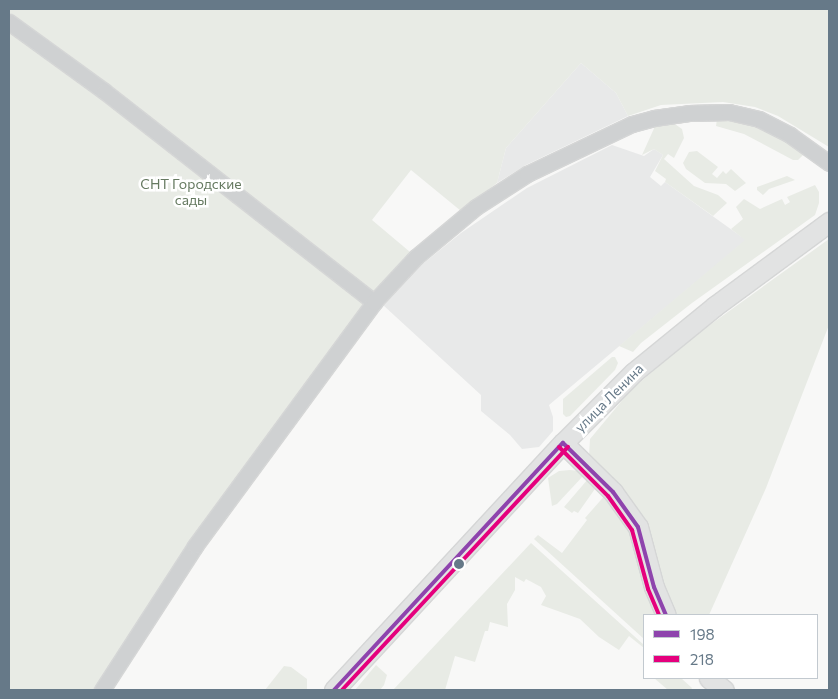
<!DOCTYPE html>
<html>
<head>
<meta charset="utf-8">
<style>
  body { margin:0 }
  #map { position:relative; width:838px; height:699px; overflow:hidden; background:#f8f8f7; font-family:Commissioner,sans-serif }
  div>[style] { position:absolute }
  .built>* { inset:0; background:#e8e9e9 }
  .green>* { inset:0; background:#e8ebe5 }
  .roads { filter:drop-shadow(1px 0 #d5d6d6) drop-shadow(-1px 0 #d5d6d6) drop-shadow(0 1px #d5d6d6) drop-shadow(0 -1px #d5d6d6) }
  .minor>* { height:15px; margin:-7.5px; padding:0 7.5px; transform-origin:7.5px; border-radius:7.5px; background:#cfd1d2 }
  .major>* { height:19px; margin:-9.5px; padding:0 9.5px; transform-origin:9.5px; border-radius:9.5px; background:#e2e3e3 }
  .bus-1>* { height:4px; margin:-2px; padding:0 2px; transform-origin:2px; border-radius:2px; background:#8e44ad }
  .bus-2>* { height:4px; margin:-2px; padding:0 2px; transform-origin:2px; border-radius:2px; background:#e5007d }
  .dots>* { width:14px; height:14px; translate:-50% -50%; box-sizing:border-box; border:2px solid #fff; border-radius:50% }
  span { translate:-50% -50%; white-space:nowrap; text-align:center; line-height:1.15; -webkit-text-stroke:5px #fff; paint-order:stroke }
  .park-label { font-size:14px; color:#667a61 }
  .street-label { font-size:14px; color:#667988 }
  .frame { position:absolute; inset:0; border:10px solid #667988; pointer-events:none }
  .legend { position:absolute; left:643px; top:614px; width:175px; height:65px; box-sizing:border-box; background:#fff; border:1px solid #c2c9cf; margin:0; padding:6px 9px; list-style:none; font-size:15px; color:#667988 }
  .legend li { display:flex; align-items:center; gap:10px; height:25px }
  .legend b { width:25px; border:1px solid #c2c9cf }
</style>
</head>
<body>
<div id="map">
  <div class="built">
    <i style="clip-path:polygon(581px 63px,616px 93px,628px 116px,526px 165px,497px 183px,506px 148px)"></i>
    <i style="clip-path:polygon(612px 145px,644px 156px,654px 149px,663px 155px,650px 177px,661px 186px,665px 182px,746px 240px,549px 405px,553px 417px,553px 431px,539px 447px,522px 449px,510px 435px,481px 411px,481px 395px,383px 305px,409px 275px,461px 233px,527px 188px)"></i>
  </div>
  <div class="green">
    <i style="clip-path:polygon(9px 9px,829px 9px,829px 147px,778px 116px,755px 107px,723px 102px,661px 105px,628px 116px,616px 93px,581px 63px,506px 148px,497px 183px,461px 211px,411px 170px,372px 220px,416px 257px,374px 302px,102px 690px,9px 690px)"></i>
    <i style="clip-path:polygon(721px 117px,761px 126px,803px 152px,803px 155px,798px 160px,793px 160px,744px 134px,716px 126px,717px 119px)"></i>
    <i style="clip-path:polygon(672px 122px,682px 129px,684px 138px,674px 158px,668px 154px,664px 159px,694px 186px,718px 195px,727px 203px,713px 216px,665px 182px,666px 179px,655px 171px,663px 155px,654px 149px,642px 155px,656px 124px)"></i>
    <i style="clip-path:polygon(697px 151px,718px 167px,712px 174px,717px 178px,723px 171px,726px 174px,731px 169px,746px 183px,735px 191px,726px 184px,705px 183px,686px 169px,683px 163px,689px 152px)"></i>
    <i style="clip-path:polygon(787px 176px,795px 180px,769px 189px,763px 195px,757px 190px,757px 187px)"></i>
    <i style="clip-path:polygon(815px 185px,819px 192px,819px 203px,815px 215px,692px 303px,641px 343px,633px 352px,619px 346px,745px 240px,731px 229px,743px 219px,736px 207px,744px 199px,760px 209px,782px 199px,785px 205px,790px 202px,787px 197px)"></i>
    <i style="clip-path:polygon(829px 239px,829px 325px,766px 488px,709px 615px,673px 615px,642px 517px,625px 491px,589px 456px,590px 439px,630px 391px,689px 340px)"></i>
    <i style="clip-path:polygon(612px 357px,615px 357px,618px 363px,615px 370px,570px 416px,566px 417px,563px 414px,563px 399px)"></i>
    <i style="clip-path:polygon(570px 470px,579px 471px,584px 475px,557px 504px,552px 506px,548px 478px,559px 471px)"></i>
    <i style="clip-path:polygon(588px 479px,597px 486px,578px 513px,574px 511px,572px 513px,564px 507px)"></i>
    <i style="clip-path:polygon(607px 493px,630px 530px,656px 615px,644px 615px,644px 639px,534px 539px,538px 535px,562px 553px,587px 520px,585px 518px)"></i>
    <i style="clip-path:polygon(531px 543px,644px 645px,644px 648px,629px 636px,619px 650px,599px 637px,580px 619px,541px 605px,546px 596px,541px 587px,526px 579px,524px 582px,515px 577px,515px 590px,507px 604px,508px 627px,490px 622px,488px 631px,485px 631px,475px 662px,455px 656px,445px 690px,393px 690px)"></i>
    <i style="clip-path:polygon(376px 665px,387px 675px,384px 685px,380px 690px,355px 690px)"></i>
    <i style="clip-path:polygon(284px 666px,291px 667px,307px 679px,307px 690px,265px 690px)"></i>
    <i style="clip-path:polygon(654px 678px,681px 678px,692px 688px,691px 690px,668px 690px)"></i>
  </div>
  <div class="roads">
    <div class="minor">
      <i style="left:9px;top:22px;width:117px;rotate:36deg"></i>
      <i style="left:104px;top:91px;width:343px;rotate:38deg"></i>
      <i style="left:102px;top:690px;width:171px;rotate:-57.1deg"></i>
      <i style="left:195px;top:546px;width:303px;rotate:-53.7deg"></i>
      <i style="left:374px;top:302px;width:62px;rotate:-47deg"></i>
      <i style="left:416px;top:257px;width:78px;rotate:-39.8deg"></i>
      <i style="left:476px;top:207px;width:61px;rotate:-32.9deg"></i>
      <i style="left:527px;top:174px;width:116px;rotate:-25.5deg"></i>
      <i style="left:632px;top:124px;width:23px;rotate:-15deg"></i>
      <i style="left:654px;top:118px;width:35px;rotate:-8deg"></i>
      <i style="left:689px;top:113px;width:40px;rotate:-1.4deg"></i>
      <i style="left:729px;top:112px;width:31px;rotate:13deg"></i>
      <i style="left:759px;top:119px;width:35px;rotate:27deg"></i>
      <i style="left:790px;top:135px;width:48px;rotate:35.7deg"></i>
    </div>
    <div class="major">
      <i style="left:563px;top:443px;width:70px;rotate:44.4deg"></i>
      <i style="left:613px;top:492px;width:43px;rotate:54.5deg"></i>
      <i style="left:638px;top:527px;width:62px;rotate:75.1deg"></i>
      <i style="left:654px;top:587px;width:30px;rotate:67deg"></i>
      <i style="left:709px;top:678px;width:19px;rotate:39deg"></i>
      <i style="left:334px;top:690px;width:337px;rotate:-47.2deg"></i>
      <i style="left:563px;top:443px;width:100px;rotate:-45deg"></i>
      <i style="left:634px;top:372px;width:104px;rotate:-39.2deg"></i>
      <i style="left:715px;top:306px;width:142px;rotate:-36.4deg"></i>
    </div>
  </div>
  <div class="bus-1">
    <i style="left:563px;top:443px;width:70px;rotate:44.4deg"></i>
    <i style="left:613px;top:492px;width:43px;rotate:54.5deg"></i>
    <i style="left:638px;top:527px;width:62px;rotate:75.1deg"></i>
    <i style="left:654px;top:587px;width:30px;rotate:67deg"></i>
    <i style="left:334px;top:690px;width:337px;rotate:-47.2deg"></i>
  </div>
  <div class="bus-2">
    <i style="left:559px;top:447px;width:69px;rotate:45deg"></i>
    <i style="left:608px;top:496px;width:42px;rotate:54.8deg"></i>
    <i style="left:632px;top:530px;width:61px;rotate:74.8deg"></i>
    <i style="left:648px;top:589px;width:28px;rotate:67deg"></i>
    <i style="left:342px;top:690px;width:332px;rotate:-47.1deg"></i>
  </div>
  <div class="dots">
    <i style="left:459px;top:564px;background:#667988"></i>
  </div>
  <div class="park-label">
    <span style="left:191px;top:192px">СНТ Городские<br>сады</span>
  </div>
  <div class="street-label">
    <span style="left:609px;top:398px;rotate:-45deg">улица Ленина</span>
  </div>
  <div class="frame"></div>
  <ul class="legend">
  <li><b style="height:6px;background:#8e44ad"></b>198</li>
  <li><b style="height:6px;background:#e5007d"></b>218</li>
  </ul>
</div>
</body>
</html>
